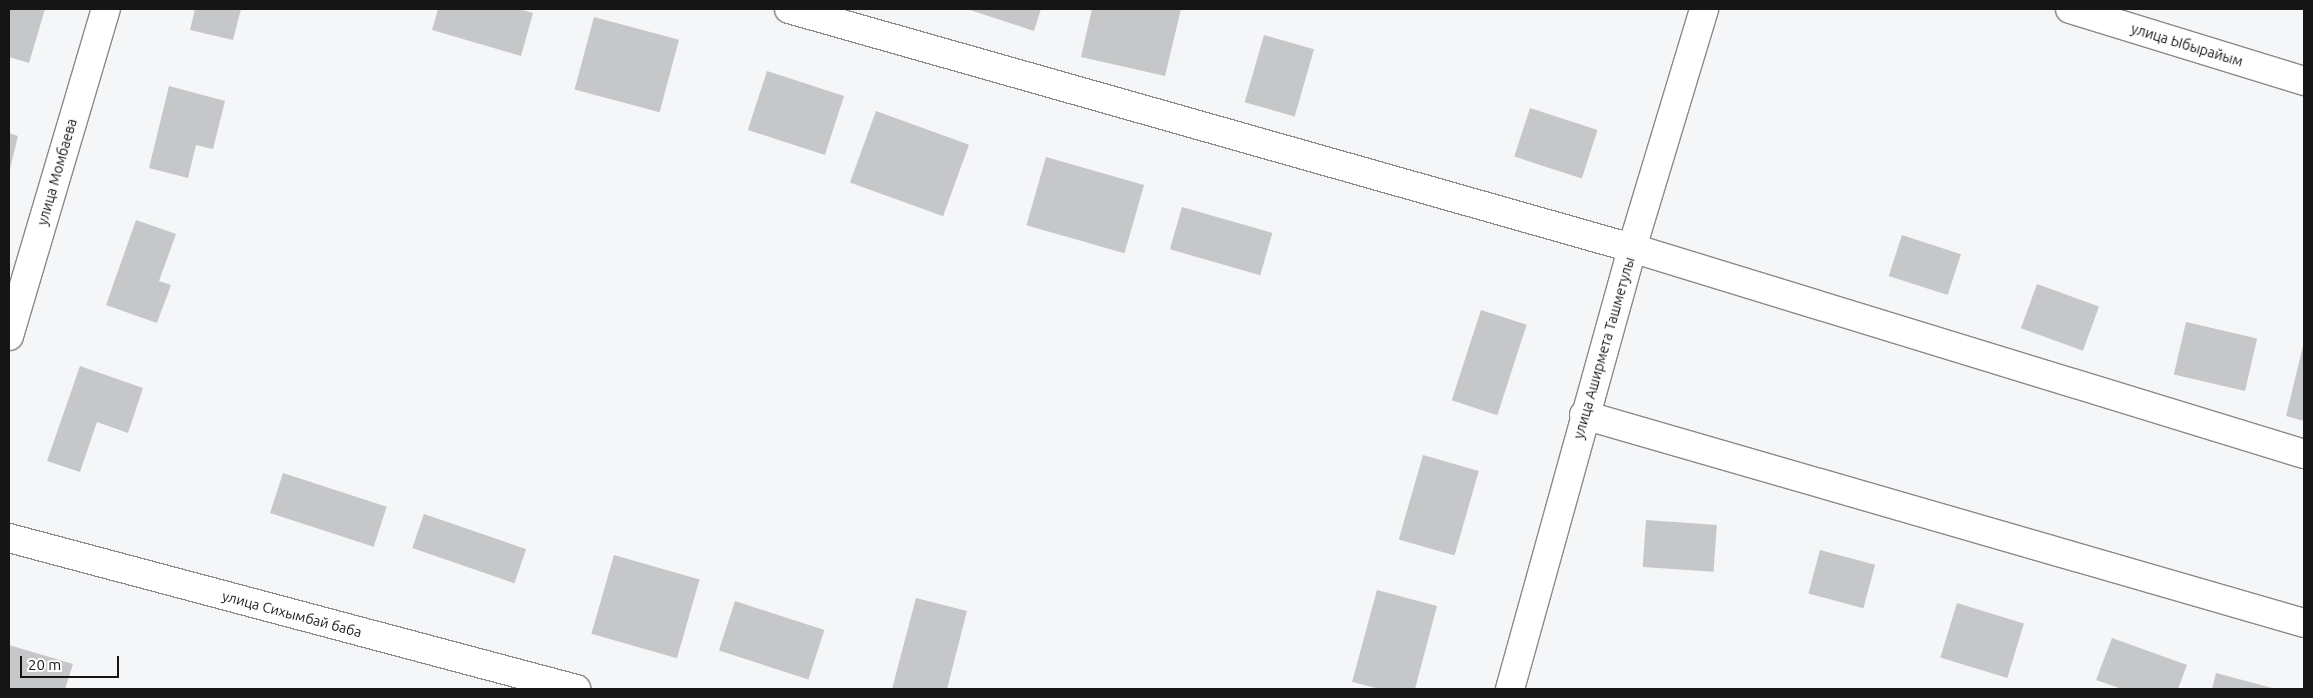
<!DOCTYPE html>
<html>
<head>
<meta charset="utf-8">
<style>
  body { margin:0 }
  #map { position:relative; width:2313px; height:698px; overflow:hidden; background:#f5f6f7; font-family:Ubuntu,sans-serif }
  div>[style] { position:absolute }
  .building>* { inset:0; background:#c6c7c9; transform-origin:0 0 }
  .roads { filter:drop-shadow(1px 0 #89898b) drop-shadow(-1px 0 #89898b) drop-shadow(0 1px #89898b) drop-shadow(0 -1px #89898b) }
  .street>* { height:28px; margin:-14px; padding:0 14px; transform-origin:14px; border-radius:14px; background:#fff }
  span { translate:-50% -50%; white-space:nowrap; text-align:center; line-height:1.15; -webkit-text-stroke:4px #fff; paint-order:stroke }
  .street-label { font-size:14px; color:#151516 }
  .frame { position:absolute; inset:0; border:10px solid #151516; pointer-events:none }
  .scale { position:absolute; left:20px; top:656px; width:99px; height:22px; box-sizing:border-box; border:2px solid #151516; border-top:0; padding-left:6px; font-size:15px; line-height:18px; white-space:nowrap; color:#151516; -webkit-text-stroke:4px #fff; paint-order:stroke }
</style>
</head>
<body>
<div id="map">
  <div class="building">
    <i style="clip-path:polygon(9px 9px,45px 9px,29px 63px,9px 57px)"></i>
    <i style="clip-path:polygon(195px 9px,241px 9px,233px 40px,190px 30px)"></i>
    <i style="clip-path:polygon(438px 9px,519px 9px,533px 13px,521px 56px,432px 30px)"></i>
    <i style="clip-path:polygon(967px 9px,1041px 9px,1034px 31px)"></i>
    <i style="clip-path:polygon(1092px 9px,1181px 9px,1165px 76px,1081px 57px)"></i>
    <i style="left:594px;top:17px;width:88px;height:75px;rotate:15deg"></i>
    <i style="left:1264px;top:35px;width:52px;height:70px;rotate:16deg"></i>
    <i style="left:767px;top:71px;width:81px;height:62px;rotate:18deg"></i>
    <i style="clip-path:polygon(169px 86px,225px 101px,213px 149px,196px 145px,188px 178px,149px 168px)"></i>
    <i style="left:1530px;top:108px;width:71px;height:51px;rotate:18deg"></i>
    <i style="left:876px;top:111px;width:99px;height:76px;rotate:20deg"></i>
    <i style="clip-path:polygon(9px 133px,18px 136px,9px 173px)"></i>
    <i style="left:1046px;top:157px;width:102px;height:71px;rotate:16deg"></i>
    <i style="left:1182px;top:207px;width:94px;height:44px;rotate:16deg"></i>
    <i style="clip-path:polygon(136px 220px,176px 234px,159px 281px,171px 285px,157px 323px,106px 305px)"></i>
    <i style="left:1902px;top:235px;width:62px;height:43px;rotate:18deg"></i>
    <i style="left:2037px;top:284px;width:66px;height:47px;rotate:20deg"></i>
    <i style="left:1481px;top:310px;width:48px;height:95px;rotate:18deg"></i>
    <i style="left:2186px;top:322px;width:73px;height:54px;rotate:13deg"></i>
    <i style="clip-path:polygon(2304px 342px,2304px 421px,2286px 416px)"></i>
    <i style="clip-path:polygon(80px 366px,143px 388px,128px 433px,97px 422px,80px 472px,47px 461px)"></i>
    <i style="left:1423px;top:455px;width:58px;height:88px;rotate:16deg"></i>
    <i style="left:283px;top:473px;width:109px;height:42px;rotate:18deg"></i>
    <i style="left:424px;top:514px;width:108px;height:36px;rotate:19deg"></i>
    <i style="left:1646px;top:520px;width:71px;height:47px;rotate:4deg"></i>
    <i style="left:1820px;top:550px;width:57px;height:45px;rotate:15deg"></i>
    <i style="left:614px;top:555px;width:89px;height:82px;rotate:16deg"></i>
    <i style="clip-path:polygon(1377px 590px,1437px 606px,1415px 689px,1380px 689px,1352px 682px)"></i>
    <i style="clip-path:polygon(916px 598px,967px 611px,947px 689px,892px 689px)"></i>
    <i style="left:735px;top:601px;width:94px;height:52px;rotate:18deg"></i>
    <i style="left:1957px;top:603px;width:70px;height:57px;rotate:17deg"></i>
    <i style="clip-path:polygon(2112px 638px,2187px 665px,2178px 689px,2122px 689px,2096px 680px)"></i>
    <i style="clip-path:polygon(9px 645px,73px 664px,65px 689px,9px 689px)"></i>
    <i style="clip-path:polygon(2216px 673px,2276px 689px,2212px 689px)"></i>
  </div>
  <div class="roads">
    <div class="street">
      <i style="left:789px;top:9px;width:876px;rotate:15.83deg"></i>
      <i style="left:1632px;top:248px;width:703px;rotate:17.04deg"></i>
      <i style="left:2070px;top:9px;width:245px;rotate:17.1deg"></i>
      <i style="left:9px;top:336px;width:341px;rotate:-73.5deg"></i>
      <i style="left:1584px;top:415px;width:749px;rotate:16.11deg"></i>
      <i style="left:9px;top:538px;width:587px;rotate:14.91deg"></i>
      <i style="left:1510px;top:689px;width:458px;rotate:-74.5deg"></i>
      <i style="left:1632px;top:248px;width:250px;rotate:-73.2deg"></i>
    </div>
  </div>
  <div class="street-label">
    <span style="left:2187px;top:45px;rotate:17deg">улица Ыбырайым</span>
    <span style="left:57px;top:172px;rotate:-74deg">улица Момбаева</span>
    <span style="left:1604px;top:348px;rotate:-74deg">улица Аширмета Ташметулы</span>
    <span style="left:292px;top:614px;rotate:15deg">улица Сихымбай баба</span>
  </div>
  <div class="frame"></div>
  <div class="scale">20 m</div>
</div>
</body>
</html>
